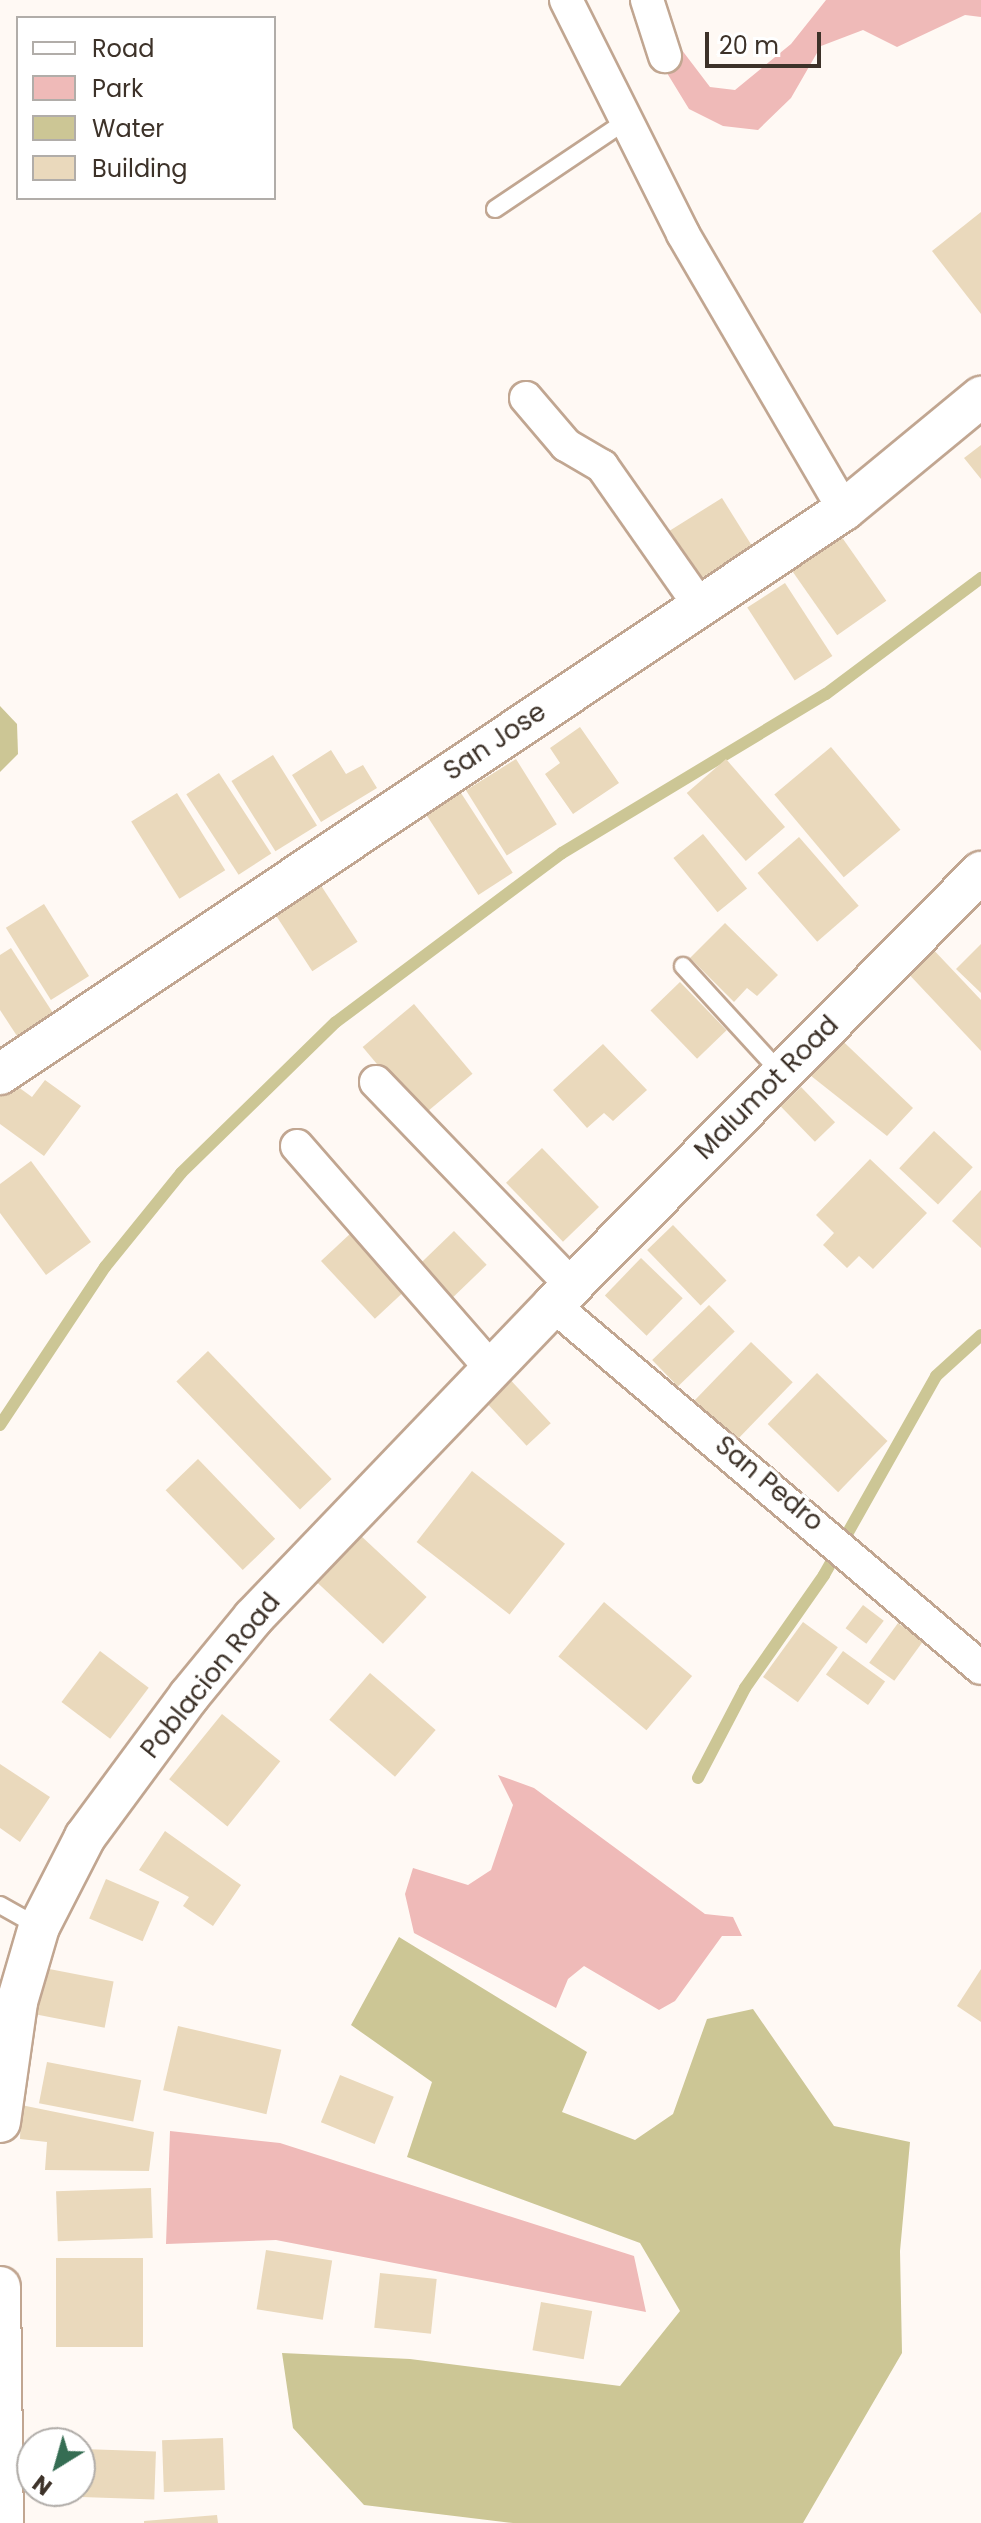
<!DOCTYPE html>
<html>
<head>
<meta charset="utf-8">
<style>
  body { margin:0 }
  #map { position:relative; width:981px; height:2523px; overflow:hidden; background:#fff9f4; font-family:Poppins,sans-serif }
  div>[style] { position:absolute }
  .green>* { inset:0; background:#efbab8 }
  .water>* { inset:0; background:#ccc695 }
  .stream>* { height:12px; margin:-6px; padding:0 6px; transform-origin:6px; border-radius:6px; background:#ccc695 }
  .building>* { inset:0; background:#ead9bc; transform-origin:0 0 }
  .roads { filter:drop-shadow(2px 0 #c1a691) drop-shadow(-2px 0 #c1a691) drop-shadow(0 2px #c1a691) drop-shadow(0 -2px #c1a691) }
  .service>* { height:16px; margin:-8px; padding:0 8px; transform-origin:8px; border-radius:8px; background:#fff }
  .minor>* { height:32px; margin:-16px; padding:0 16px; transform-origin:16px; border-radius:16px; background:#fff }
  .tertiary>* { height:40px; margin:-20px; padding:0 20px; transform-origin:20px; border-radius:20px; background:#fff }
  span { translate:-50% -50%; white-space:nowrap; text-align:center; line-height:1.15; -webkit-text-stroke:7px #fff; paint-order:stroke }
  .street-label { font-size:26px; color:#3d3229 }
  .legend { position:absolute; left:16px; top:16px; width:260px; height:184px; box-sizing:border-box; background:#fff; border:2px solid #b1ada9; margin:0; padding:10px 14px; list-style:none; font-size:24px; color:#3d3229 }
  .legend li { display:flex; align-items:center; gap:16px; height:40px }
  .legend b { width:40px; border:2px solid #b1ada9 }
  .north { position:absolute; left:16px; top:2427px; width:80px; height:80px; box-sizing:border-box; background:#fff; border:2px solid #b1ada9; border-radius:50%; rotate:217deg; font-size:22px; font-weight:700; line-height:32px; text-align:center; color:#3d3229 }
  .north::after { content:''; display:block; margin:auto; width:28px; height:36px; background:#356d53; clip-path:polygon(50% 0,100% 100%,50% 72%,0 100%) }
  .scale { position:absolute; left:705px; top:32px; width:116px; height:36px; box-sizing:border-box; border:4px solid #3d3229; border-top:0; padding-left:10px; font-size:24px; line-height:28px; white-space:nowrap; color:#3d3229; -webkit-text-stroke:6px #fff; paint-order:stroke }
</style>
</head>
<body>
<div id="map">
  <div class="green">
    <i style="clip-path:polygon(826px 0,981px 0,981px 17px,965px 15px,897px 47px,863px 30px,821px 46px,791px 98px,758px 130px,723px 126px,689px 109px,637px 24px,659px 20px,710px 87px,735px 90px,791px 44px)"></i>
    <i style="clip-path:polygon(498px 1775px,534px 1788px,705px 1914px,733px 1917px,742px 1936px,722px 1936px,675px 2001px,659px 2010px,584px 1966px,568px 1979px,556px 2008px,414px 1933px,405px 1894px,413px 1868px,468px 1885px,491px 1870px,513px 1805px)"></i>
    <i style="clip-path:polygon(170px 2131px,280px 2143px,634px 2256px,646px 2312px,276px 2240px,166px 2244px)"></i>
  </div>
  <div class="water">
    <i style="clip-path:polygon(0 706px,17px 724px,18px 754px,0 772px)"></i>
    <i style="clip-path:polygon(399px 1937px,587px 2052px,562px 2112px,635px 2140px,673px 2114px,707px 2019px,753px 2009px,834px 2126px,910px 2142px,900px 2251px,902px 2353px,803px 2523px,513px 2523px,364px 2505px,293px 2428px,282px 2353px,410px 2359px,620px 2386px,680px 2311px,640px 2243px,407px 2157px,432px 2082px,351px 2025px)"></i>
  </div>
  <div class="stream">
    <i style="left:0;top:1425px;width:190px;rotate:-56.4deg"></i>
    <i style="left:105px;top:1267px;width:121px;rotate:-51deg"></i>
    <i style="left:181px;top:1173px;width:216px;rotate:-44.3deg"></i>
    <i style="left:336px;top:1022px;width:282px;rotate:-36.8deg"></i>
    <i style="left:562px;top:853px;width:308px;rotate:-31.1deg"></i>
    <i style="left:826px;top:694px;width:194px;rotate:-36.8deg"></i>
    <i style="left:698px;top:1778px;width:102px;rotate:-62.4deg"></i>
    <i style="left:745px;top:1688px;width:138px;rotate:-55deg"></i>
    <i style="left:824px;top:1575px;width:228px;rotate:-60.6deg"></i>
    <i style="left:936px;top:1376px;width:61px;rotate:-42.3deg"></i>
  </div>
  <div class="building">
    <i style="clip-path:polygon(981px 212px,981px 314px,932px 251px)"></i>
    <i style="clip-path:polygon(981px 445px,981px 479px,964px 458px)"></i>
    <i style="left:722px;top:498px;width:57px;height:67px;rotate:58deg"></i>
    <i style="left:841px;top:536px;width:79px;height:60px;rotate:55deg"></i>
    <i style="left:785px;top:583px;width:87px;height:45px;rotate:57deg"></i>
    <i style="clip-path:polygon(580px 727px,619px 783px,573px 814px,545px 774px,560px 763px,550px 748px)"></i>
    <i style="left:831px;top:747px;width:108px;height:74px;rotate:50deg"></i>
    <i style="clip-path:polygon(331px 750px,346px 774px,363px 765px,377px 788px,321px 822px,292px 775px)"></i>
    <i style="left:273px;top:755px;width:83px;height:49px;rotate:58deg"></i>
    <i style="left:516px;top:759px;width:77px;height:59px;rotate:58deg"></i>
    <i style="left:726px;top:759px;width:90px;height:52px;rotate:49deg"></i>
    <i style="left:219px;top:773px;width:96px;height:39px;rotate:57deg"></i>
    <i style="left:177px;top:793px;width:91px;height:54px;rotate:58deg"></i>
    <i style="left:461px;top:793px;width:95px;height:41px;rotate:57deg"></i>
    <i style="left:703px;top:834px;width:70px;height:38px;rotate:51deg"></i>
    <i style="left:799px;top:837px;width:91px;height:55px;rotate:49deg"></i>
    <i style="left:320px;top:884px;width:69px;height:54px;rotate:57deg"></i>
    <i style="left:44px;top:904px;width:85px;height:45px;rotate:58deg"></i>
    <i style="clip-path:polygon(725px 923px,778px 975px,757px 996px,747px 988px,734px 1002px,690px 958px)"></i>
    <i style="clip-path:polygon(981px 944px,981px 993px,956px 969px)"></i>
    <i style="clip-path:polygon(929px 945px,981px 1000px,981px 1051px,904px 969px)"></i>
    <i style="clip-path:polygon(11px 948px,53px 1013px,17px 1036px,0 1010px,0 955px)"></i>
    <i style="left:680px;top:982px;width:67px;height:41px;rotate:46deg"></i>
    <i style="left:414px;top:1004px;width:91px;height:67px;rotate:50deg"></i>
    <i style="clip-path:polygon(829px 1028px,913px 1108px,887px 1136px,796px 1064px)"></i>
    <i style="clip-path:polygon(603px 1044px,647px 1090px,613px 1121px,604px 1113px,587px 1128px,553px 1090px)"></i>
    <i style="clip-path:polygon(45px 1080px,81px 1106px,44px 1156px,0 1124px,0 1094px,10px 1081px,32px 1097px)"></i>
    <i style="left:801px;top:1087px;width:49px;height:28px;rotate:46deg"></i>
    <i style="left:934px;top:1131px;width:53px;height:51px;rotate:43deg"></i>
    <i style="left:542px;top:1148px;width:82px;height:50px;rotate:46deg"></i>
    <i style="clip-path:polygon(870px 1159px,927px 1213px,873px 1269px,859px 1256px,847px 1268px,823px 1245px,834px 1233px,816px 1215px)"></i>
    <i style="clip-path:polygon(31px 1161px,91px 1242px,46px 1275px,0 1213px,0 1184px)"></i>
    <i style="clip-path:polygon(981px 1190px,981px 1248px,952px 1221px)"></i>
    <i style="left:673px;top:1225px;width:77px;height:36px;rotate:46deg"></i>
    <i style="left:454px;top:1231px;width:47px;height:59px;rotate:46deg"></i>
    <i style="left:351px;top:1233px;width:79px;height:41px;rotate:47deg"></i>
    <i style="left:641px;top:1258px;width:58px;height:52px;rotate:44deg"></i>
    <i style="left:709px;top:1305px;width:37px;height:79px;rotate:46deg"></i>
    <i style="left:751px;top:1342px;width:58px;height:81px;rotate:44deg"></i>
    <i style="left:208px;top:1351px;width:178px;height:44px;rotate:46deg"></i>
    <i style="left:503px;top:1372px;width:70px;height:33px;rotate:47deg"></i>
    <i style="left:817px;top:1373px;width:98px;height:71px;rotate:44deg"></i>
    <i style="left:198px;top:1459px;width:111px;height:45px;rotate:46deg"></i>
    <i style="left:472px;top:1471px;width:118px;height:90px;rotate:38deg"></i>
    <i style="left:360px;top:1535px;width:91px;height:64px;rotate:43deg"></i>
    <i style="left:604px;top:1602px;width:115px;height:71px;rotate:40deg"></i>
    <i style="left:863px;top:1605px;width:26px;height:29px;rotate:37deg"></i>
    <i style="left:803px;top:1622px;width:43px;height:68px;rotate:36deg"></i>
    <i style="left:898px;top:1623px;width:31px;height:49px;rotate:36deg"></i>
    <i style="left:100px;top:1651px;width:61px;height:64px;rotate:37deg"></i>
    <i style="left:843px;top:1651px;width:52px;height:29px;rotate:36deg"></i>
    <i style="left:370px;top:1673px;width:87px;height:62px;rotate:41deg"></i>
    <i style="left:222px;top:1714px;width:75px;height:84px;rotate:39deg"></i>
    <i style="clip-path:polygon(0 1764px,50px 1797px,20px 1842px,0 1828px)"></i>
    <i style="clip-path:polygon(165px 1831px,241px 1885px,213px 1926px,183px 1906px,189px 1897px,139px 1870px)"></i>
    <i style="left:106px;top:1879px;width:58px;height:43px;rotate:23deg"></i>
    <i style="left:39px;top:1967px;width:76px;height:47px;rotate:11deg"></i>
    <i style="clip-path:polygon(981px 1969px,981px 2022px,957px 2006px)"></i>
    <i style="left:178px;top:2026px;width:106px;height:66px;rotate:13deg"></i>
    <i style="left:47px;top:2062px;width:96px;height:42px;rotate:11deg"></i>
    <i style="left:340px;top:2075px;width:58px;height:51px;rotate:22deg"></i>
    <i style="clip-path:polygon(21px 2105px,154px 2132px,149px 2171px,45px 2170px,47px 2142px,20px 2139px)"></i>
    <i style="left:151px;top:2188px;width:50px;height:95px;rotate:88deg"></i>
    <i style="left:266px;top:2250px;width:67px;height:60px;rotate:9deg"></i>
    <i style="left:143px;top:2258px;width:89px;height:87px;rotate:90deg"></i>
    <i style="left:380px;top:2273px;width:57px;height:55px;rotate:6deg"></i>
    <i style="left:541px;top:2302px;width:52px;height:49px;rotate:10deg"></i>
    <i style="left:223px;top:2438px;width:52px;height:61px;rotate:88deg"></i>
    <i style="left:83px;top:2449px;width:73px;height:48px;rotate:2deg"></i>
    <i style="clip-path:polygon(217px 2515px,218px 2523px,144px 2523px,144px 2521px)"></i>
  </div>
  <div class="roads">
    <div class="service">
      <i style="left:495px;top:209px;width:158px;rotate:-33.9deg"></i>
      <i style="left:683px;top:966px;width:145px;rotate:47.5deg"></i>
      <i style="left:0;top:1905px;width:45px;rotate:29.4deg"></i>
    </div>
    <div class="minor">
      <i style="left:566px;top:0;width:262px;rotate:63.4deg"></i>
      <i style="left:683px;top:234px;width:320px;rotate:59.7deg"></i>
      <i style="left:647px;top:0;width:59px;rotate:72.2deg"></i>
      <i style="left:526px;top:398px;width:62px;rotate:49.6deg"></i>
      <i style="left:566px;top:445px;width:42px;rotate:30.3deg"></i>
      <i style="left:602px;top:466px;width:171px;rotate:55deg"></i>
      <i style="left:376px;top:1082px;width:283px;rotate:46.1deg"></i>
      <i style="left:297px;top:1146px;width:298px;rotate:48.9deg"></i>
      <i style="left:553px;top:1305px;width:561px;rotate:40.3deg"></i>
    </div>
    <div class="tertiary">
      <i style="left:0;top:1074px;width:1015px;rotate:-33.75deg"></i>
      <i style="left:844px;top:510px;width:178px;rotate:-39.5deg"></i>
      <i style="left:0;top:2122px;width:121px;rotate:-81.9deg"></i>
      <i style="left:17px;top:2002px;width:78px;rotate:-73.7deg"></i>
      <i style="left:39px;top:1927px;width:101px;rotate:-62.9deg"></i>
      <i style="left:85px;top:1837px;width:175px;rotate:-53.6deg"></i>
      <i style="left:189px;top:1696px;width:101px;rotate:-50.6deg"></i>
      <i style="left:253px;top:1618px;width:434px;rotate:-46.2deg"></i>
      <i style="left:553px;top:1305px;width:609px;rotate:-45.33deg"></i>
      <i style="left:0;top:2287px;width:236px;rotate:89.3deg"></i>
    </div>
  </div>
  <div class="street-label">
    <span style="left:495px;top:742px;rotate:-34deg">San Jose</span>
    <span style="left:767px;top:1088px;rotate:-45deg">Malumot Road</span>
    <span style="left:769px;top:1484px;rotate:40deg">San Pedro</span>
    <span style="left:211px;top:1676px;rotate:-51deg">Poblacion Road</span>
  </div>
  <ul class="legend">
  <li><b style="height:10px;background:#fff"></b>Road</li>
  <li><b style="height:22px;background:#efbab8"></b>Park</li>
  <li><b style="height:22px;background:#ccc695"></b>Water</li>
  <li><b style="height:22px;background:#ead9bc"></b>Building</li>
  </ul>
  <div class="north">N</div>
  <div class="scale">20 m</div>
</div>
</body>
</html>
